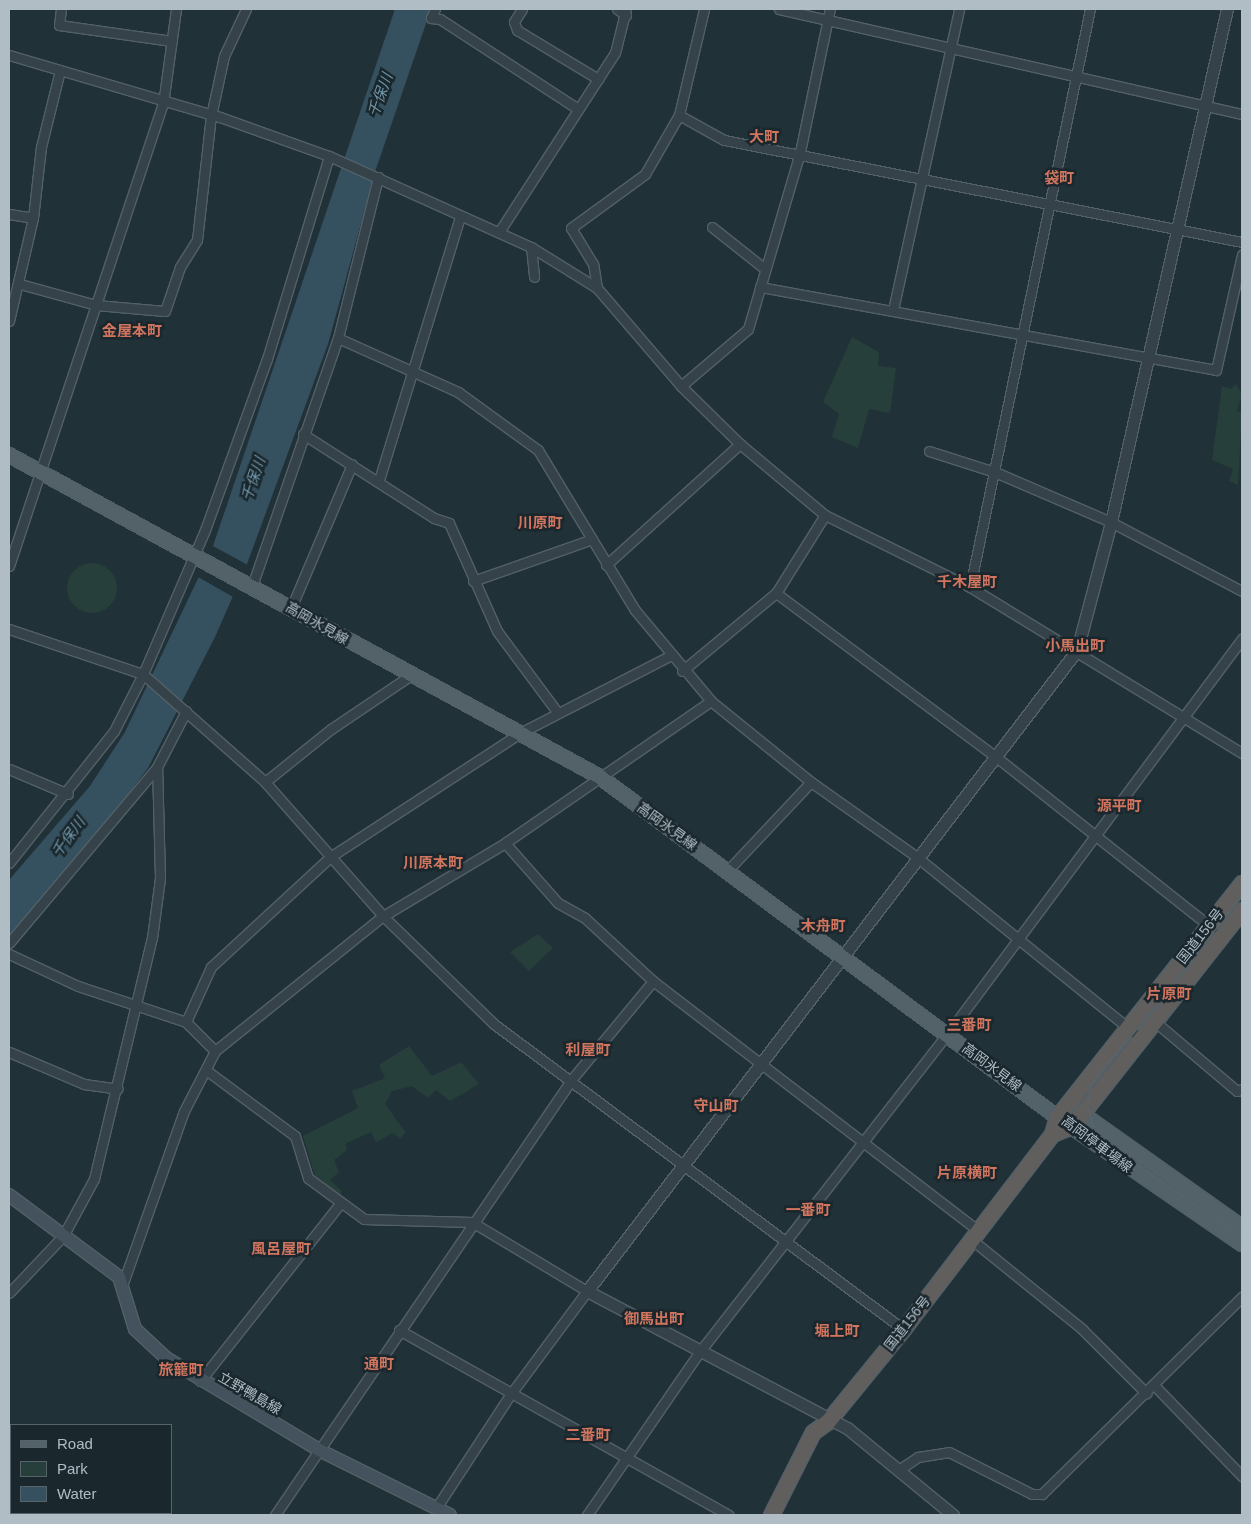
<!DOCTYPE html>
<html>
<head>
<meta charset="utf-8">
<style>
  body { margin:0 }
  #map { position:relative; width:1251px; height:1524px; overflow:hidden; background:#213138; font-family:Arial,"Noto Sans JP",sans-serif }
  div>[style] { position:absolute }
  .green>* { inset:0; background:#273f3a }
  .round { border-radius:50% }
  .water>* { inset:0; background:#35515f }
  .pier>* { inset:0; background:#213138 }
  .roads { filter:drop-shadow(1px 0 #536067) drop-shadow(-1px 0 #536067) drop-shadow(0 1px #536067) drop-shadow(0 -1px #536067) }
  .minor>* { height:9px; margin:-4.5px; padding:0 4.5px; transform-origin:4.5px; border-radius:4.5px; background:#354249 }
  .tertiary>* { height:11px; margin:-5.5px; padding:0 5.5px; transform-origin:5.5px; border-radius:5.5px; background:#354249 }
  .secondary>* { height:12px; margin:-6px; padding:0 6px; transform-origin:6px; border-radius:6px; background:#43525c }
  .primary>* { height:14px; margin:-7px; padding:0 7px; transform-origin:7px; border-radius:7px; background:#536169 }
  .trunk>* { height:15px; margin:-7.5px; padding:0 7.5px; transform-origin:7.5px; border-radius:7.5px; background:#615f5e }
  .tram>* { height:1px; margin:-0.5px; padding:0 0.5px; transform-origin:0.5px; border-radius:0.5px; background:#576770 }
  span { translate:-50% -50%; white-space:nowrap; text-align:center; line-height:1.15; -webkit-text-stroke:5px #1a272d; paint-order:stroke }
  .street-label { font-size:14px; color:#b0bdc5 }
  .water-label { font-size:15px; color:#7096a9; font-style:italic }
  .neighbourhood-label { font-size:15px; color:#d1755f; font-weight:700 }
  .frame { position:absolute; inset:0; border:10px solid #b0bdc5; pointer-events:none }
  .legend { position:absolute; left:10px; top:1424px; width:162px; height:90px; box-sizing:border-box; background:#1a272d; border:1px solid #56636a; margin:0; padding:6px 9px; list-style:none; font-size:15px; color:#b0bdc5 }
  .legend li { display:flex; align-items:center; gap:10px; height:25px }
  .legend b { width:25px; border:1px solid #56636a }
</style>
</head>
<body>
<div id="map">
  <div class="green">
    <i style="clip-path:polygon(852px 337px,879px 352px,878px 366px,896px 368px,890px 413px,869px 409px,858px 448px,832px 437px,839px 414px,823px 402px)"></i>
    <i style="clip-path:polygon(1236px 384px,1242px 394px,1237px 411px,1242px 412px,1238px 485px,1229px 481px,1233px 469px,1212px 460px,1222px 386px,1231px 389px)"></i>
    <i class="round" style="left:67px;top:563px;width:50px;height:50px"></i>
    <i style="clip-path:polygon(538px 934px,553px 948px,529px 971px,510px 952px)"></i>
    <i style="clip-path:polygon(409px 1046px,432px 1076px,461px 1062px,479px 1084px,450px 1101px,436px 1090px,428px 1098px,412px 1086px,392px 1091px,385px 1104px,406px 1133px,400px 1138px,393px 1133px,376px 1142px,371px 1132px,346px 1143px,347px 1150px,334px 1160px,339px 1172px,330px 1180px,342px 1191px,339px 1196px,315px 1176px,303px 1136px,358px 1108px,352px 1091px,385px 1078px,379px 1065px)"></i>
  </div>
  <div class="water">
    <i style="clip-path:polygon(395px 9px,431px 9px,376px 169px,328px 344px,247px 564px,215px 637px,148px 768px,83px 853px,9px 935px,9px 880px,90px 786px,125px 732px,212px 549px)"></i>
  </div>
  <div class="pier">
    <i style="clip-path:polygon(211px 545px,248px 565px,235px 598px,198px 577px)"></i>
  </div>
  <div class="roads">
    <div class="minor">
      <i style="left:61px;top:9px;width:16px;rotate:97deg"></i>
      <i style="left:59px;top:25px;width:114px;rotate:8.1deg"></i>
      <i style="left:435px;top:9px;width:10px;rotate:114deg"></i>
      <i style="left:431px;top:18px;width:9px;rotate:6deg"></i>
      <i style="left:440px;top:19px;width:165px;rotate:33.1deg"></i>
      <i style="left:522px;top:9px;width:15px;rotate:122deg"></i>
      <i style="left:514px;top:22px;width:9px;rotate:69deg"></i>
      <i style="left:517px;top:30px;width:95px;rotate:31.2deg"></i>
      <i style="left:617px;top:9px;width:11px;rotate:34deg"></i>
      <i style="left:779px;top:9px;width:475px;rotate:12.8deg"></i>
      <i style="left:9px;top:55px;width:220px;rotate:16.4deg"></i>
      <i style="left:220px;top:117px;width:116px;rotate:19.7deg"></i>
      <i style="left:329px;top:156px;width:222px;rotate:24.3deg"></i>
      <i style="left:531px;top:247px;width:78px;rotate:31.8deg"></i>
      <i style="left:597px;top:288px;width:129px;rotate:49.4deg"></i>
      <i style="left:681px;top:386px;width:83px;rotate:44.5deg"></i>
      <i style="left:740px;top:444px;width:111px;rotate:39.9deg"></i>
      <i style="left:825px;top:515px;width:162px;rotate:26.4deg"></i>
      <i style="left:970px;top:587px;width:319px;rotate:31.4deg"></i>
      <i style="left:679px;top:115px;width:51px;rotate:29.1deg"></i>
      <i style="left:724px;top:140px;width:528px;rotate:11.14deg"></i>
      <i style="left:9px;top:214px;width:24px;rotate:9deg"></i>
      <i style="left:712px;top:227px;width:68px;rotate:38.4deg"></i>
      <i style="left:499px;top:232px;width:213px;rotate:-57.1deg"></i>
      <i style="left:615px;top:53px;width:45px;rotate:-76deg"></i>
      <i style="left:531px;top:247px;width:30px;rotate:84deg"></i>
      <i style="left:20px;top:284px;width:79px;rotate:15.4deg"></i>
      <i style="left:96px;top:305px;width:69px;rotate:5deg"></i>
      <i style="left:165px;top:311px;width:46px;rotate:-71.2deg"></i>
      <i style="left:180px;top:267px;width:32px;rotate:-58deg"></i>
      <i style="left:197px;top:240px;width:125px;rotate:-83.6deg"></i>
      <i style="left:211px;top:116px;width:61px;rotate:-77.8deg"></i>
      <i style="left:224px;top:56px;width:52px;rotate:-64.9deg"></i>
      <i style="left:760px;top:287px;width:463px;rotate:10.3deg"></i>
      <i style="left:1216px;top:370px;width:118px;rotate:-77.3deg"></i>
      <i style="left:597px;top:288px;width:24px;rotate:-99deg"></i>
      <i style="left:593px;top:264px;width:42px;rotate:-121.4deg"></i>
      <i style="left:571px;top:228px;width:92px;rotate:-36.1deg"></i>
      <i style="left:645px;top:174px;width:68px;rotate:-60deg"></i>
      <i style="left:679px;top:115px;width:109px;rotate:-76.7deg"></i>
      <i style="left:893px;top:310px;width:308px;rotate:-77.6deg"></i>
      <i style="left:9px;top:321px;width:106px;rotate:-76.9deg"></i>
      <i style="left:33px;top:218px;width:71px;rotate:-83.6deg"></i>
      <i style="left:41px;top:147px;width:79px;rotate:-76.1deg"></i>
      <i style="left:338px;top:338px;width:132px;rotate:24.2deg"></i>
      <i style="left:458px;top:392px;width:99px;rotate:35.9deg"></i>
      <i style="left:538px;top:450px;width:187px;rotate:58.8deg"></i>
      <i style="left:635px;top:610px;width:119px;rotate:50.1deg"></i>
      <i style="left:711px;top:701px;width:129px;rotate:39deg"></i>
      <i style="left:811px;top:782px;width:130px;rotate:35.3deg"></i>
      <i style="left:917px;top:857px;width:286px;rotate:39deg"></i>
      <i style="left:681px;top:386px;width:88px;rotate:-40.4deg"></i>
      <i style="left:748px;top:329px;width:184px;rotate:-73.6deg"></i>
      <i style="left:800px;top:152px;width:146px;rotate:-78.2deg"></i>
      <i style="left:303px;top:434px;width:156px;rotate:32.7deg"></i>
      <i style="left:434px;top:518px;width:16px;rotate:18deg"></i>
      <i style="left:449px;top:523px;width:118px;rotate:66deg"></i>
      <i style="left:497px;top:631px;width:102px;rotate:53.4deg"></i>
      <i style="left:929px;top:451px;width:69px;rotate:17.7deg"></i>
      <i style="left:995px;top:472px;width:126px;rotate:23.3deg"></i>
      <i style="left:1111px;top:522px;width:148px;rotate:27.8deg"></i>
      <i style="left:379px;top:480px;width:276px;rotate:-72.9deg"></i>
      <i style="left:606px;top:565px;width:181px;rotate:-42.1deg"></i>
      <i style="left:9px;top:566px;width:487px;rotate:-71.6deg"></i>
      <i style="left:163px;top:104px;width:96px;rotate:-82.2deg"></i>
      <i style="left:473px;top:581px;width:126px;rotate:-19.4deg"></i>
      <i style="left:252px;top:586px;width:262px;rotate:-70.9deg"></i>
      <i style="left:338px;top:338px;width:166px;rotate:-76deg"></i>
      <i style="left:970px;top:587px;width:590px;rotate:-78.27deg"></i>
      <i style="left:776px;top:593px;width:273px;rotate:36.7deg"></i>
      <i style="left:995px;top:756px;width:277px;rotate:38.4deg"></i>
      <i style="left:291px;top:608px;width:156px;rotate:-67deg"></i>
      <i style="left:9px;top:629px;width:141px;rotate:18.6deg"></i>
      <i style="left:143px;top:674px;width:163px;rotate:41.5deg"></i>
      <i style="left:265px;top:782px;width:179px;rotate:48.6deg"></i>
      <i style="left:383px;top:916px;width:155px;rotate:44.2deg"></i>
      <i style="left:494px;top:1024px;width:510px;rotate:36.71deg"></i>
      <i style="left:682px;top:671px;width:122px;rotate:-39.7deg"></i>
      <i style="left:776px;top:593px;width:92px;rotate:-57.9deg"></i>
      <i style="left:9px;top:769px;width:64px;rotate:23deg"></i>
      <i style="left:265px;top:782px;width:85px;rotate:-38.8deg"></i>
      <i style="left:331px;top:729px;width:97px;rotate:-34deg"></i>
      <i style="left:505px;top:843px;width:80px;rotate:48.5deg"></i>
      <i style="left:558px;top:903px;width:31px;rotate:29deg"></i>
      <i style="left:585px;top:918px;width:93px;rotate:42.8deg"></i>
      <i style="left:653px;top:981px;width:409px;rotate:37.5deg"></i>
      <i style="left:9px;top:863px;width:169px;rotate:-51.5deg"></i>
      <i style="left:114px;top:731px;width:64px;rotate:-63deg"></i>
      <i style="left:143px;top:674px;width:157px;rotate:-66.7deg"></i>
      <i style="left:205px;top:530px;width:182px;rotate:-70.1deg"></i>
      <i style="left:267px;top:359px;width:212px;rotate:-73deg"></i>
      <i style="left:728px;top:870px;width:121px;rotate:-46.7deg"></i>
      <i style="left:9px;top:943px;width:230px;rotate:-49.9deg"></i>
      <i style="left:157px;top:767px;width:63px;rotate:-62.6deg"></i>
      <i style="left:9px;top:954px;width:76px;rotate:24.9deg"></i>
      <i style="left:78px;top:986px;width:114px;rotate:18.4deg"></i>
      <i style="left:186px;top:1022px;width:41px;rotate:45deg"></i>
      <i style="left:1153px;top:1020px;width:110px;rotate:40.2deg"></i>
      <i style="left:1237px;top:1091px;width:5px;rotate:-22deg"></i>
      <i style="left:186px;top:1022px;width:60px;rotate:-65.6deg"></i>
      <i style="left:211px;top:967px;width:162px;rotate:-42.7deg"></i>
      <i style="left:330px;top:857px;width:227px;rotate:-33.1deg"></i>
      <i style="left:520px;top:733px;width:168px;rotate:-27.3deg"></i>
      <i style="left:9px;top:1052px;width:82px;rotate:23.1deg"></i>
      <i style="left:84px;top:1084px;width:34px;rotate:8deg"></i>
      <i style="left:206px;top:1070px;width:111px;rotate:36.6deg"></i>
      <i style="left:295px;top:1136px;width:44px;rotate:72.8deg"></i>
      <i style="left:308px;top:1178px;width:69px;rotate:36.2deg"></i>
      <i style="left:364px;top:1219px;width:108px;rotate:1.6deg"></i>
      <i style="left:472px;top:1222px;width:134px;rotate:31deg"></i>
      <i style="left:587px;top:1291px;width:129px;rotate:126.5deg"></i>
      <i style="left:510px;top:1395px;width:135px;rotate:123.2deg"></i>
      <i style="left:971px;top:1239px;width:143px;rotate:39deg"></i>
      <i style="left:1082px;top:1329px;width:91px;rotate:45deg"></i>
      <i style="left:123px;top:1283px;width:182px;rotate:-70.5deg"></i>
      <i style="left:184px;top:1111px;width:68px;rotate:-62.7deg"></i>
      <i style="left:215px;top:1051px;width:216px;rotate:-38.8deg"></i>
      <i style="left:383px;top:916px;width:142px;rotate:-30.9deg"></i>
      <i style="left:505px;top:843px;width:250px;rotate:-34.6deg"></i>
      <i style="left:9px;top:1293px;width:79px;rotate:-46.5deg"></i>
      <i style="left:63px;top:1236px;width:65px;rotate:-61.5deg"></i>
      <i style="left:94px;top:1179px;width:248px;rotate:-76.5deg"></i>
      <i style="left:152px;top:938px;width:61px;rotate:-82.4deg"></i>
      <i style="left:160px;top:878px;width:111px;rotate:-91.5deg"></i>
      <i style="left:399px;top:1330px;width:378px;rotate:29.3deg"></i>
      <i style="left:200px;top:1381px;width:226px;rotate:-51.7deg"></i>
      <i style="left:1154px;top:1385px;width:127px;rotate:46deg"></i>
      <i style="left:900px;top:1469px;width:22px;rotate:-34deg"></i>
      <i style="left:918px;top:1457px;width:31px;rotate:-9deg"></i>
      <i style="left:949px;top:1452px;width:93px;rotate:26.8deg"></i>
      <i style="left:1032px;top:1494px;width:10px"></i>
      <i style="left:1042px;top:1494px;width:281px;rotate:-44.6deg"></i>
      <i style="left:9px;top:1490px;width:2px"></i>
      <i style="left:57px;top:1513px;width:5px;rotate:22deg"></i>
      <i style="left:275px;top:1515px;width:528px;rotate:-55.74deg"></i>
      <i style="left:572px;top:1079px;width:127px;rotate:-50.4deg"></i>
      <i style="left:587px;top:1515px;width:201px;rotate:-55.4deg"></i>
      <i style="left:701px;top:1350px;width:417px;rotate:-52.1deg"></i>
      <i style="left:957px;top:1021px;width:477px;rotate:-53.3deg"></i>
    </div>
    <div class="tertiary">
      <i style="left:953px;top:1515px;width:137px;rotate:-140.6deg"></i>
      <i style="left:847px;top:1428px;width:294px;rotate:-152.2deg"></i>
      <i style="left:587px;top:1291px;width:807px;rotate:-52.6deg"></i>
      <i style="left:1077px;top:650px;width:132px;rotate:-75.1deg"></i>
      <i style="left:1111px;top:522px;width:526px;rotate:-77.26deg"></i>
    </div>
    <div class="secondary">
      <i style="left:9px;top:1195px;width:137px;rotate:36.7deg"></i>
      <i style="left:119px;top:1277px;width:54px;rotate:72.9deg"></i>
      <i style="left:135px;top:1329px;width:42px;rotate:43.1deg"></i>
      <i style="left:166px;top:1358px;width:179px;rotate:31deg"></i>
      <i style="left:319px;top:1450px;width:146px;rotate:26.4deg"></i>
    </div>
    <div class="primary">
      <i style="left:9px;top:455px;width:673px;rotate:28.58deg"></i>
      <i style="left:600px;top:777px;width:570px;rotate:36.65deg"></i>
      <i style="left:1057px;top:1117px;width:224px;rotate:34.5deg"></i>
      <i style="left:1070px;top:1115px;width:11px;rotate:-10deg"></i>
      <i style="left:1081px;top:1113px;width:197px;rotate:35.3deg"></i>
    </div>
    <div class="trunk">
      <i style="left:1052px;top:1134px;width:22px;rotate:-22deg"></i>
      <i style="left:1072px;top:1126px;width:275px;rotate:-51.8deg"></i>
      <i style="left:771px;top:1515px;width:93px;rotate:-63.2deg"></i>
      <i style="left:813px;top:1432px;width:19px;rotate:-36deg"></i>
      <i style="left:828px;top:1421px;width:119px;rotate:-50.8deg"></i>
      <i style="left:903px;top:1329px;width:245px;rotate:-52.6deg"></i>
      <i style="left:1052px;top:1134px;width:18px;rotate:-74deg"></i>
      <i style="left:1057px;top:1117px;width:298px;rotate:-51.7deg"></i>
    </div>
  </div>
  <div class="tram">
    <i style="left:1242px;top:894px;width:142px;rotate:127.3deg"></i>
    <i style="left:1156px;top:1007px;width:85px;rotate:131.2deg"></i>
    <i style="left:1100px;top:1071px;width:18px;rotate:124deg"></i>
    <i style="left:1090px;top:1086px;width:19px;rotate:99deg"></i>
    <i style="left:1087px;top:1105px;width:27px;rotate:75deg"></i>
    <i style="left:1094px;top:1131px;width:14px;rotate:51deg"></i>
    <i style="left:1103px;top:1142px;width:167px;rotate:33.8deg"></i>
  </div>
  <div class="street-label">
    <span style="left:317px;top:623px;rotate:30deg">高岡氷見線</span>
    <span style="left:667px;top:826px;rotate:36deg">高岡氷見線</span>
    <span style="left:1200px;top:936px;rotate:-52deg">国道156号</span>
    <span style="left:992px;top:1067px;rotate:37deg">高岡氷見線</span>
    <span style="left:1097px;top:1144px;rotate:37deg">高岡停車場線</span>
    <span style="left:907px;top:1323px;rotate:-52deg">国道156号</span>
    <span style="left:250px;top:1393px;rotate:30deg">立野鴨島線</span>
  </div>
  <div class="water-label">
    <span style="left:380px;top:95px;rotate:-70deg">千保川</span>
    <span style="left:253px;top:479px;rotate:-71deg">千保川</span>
    <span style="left:68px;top:837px;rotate:-54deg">千保川</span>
  </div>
  <div class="neighbourhood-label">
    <span style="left:764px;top:137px">大町</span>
    <span style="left:1059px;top:178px">袋町</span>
    <span style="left:132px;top:331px">金屋本町</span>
    <span style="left:540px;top:523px">川原町</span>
    <span style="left:967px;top:582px">千木屋町</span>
    <span style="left:1075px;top:646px">小馬出町</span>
    <span style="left:1119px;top:806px">源平町</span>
    <span style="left:433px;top:863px">川原本町</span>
    <span style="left:823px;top:926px">木舟町</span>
    <span style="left:1169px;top:994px">片原町</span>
    <span style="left:969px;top:1025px">三番町</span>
    <span style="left:588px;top:1050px">利屋町</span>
    <span style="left:716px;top:1106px">守山町</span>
    <span style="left:967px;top:1173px">片原横町</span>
    <span style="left:808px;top:1210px">一番町</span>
    <span style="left:281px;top:1249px">風呂屋町</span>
    <span style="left:654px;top:1319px">御馬出町</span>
    <span style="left:837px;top:1331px">堀上町</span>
    <span style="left:379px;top:1364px">通町</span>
    <span style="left:181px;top:1370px">旅籠町</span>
    <span style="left:588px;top:1435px">二番町</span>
  </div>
  <div class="frame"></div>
  <ul class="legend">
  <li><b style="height:6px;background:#536169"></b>Road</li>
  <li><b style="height:14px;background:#273f3a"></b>Park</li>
  <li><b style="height:14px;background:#35515f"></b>Water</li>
  </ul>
</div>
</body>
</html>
